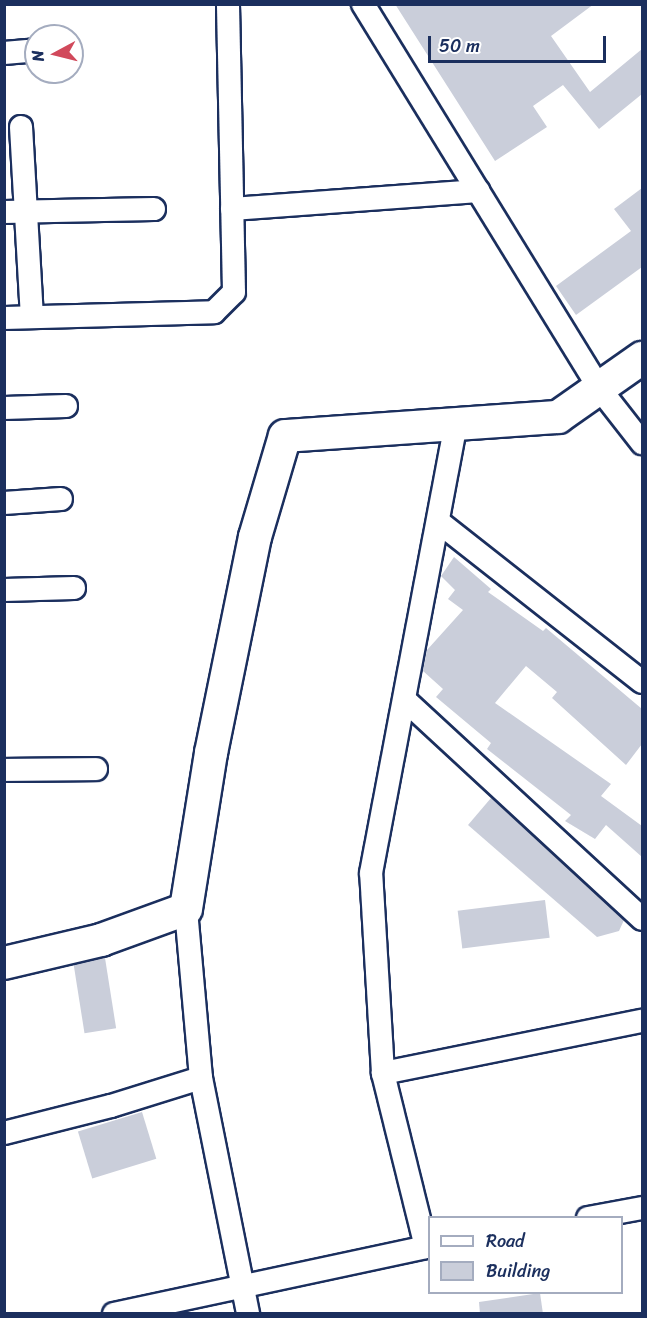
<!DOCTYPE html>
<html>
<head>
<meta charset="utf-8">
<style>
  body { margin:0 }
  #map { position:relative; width:647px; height:1318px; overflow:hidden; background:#fff; font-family:Sriracha,sans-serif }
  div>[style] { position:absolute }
  .building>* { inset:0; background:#caceda; transform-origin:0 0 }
  .roads { filter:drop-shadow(2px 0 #1b2f5e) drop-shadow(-2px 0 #1b2f5e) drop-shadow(0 2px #1b2f5e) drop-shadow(0 -2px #1b2f5e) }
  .street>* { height:22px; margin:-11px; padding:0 11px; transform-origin:11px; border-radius:11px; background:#fff }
  .secondary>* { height:32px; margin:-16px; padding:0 16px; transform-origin:16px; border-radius:16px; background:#fff }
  span { translate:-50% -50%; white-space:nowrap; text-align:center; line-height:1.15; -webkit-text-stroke:5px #fff; paint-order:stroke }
  .frame { position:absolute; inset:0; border:6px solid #1b2f5e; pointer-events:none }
  .legend { position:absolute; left:428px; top:1216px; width:195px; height:78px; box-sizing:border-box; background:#fff; border:2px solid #a4acbf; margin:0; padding:8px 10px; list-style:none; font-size:18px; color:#1b2f5e }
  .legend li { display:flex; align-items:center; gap:12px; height:30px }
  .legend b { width:30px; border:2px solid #a4acbf }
  .north { position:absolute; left:24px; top:24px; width:60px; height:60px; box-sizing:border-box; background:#fff; border:2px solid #a4acbf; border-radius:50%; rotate:263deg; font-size:16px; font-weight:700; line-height:24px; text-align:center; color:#1b2f5e }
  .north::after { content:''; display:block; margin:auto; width:21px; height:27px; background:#d1495b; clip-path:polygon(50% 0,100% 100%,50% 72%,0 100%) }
  .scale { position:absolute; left:428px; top:36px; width:178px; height:27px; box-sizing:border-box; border:3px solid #1b2f5e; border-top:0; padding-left:8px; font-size:18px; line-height:21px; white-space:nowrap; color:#1b2f5e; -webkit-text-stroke:4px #fff; paint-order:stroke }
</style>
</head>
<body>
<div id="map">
  <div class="building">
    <i style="clip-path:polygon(395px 4px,594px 4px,551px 36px,590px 92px,642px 49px,642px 94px,599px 129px,563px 85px,533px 106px,547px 127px,495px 161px)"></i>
    <i style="clip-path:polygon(642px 188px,642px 267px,576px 315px,556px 286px,631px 231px,614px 209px)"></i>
    <i style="clip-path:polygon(454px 557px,491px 589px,488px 592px,543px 631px,546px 628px,642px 709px,642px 744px,626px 765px,552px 698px,557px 692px,526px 666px,495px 703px,611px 784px,601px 796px,642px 826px,642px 857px,606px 825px,595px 839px,565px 821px,571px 815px,487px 749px,491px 743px,436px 697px,443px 689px,423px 671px,427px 650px,463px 610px,448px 599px,455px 590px,441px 576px)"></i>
    <i style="clip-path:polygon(491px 798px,624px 920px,619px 931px,597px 937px,468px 825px)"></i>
    <i style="left:545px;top:900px;width:38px;height:88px;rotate:83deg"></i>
    <i style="left:105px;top:958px;width:71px;height:32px;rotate:81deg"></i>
    <i style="left:142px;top:1112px;width:49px;height:67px;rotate:73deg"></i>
    <i style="clip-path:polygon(540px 1293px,543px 1314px,480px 1314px,479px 1302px)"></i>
  </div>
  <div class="roads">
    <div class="street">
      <i style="left:363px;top:4px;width:451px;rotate:58.4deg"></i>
      <i style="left:599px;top:388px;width:70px;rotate:52deg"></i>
      <i style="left:4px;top:53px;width:32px;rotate:-5deg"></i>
      <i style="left:21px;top:127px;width:189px;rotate:86.7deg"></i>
      <i style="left:232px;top:209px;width:247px;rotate:-4.2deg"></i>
      <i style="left:4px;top:212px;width:150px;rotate:-1.1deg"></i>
      <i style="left:4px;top:318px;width:210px;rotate:-1.6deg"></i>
      <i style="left:214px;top:312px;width:28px;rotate:-45deg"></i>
      <i style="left:234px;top:292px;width:288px;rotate:-91.2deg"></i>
      <i style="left:4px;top:408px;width:62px;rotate:-1.8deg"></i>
      <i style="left:4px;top:503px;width:57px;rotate:-4deg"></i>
      <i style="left:440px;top:523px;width:257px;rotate:38.2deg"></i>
      <i style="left:4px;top:590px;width:70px;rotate:-1.6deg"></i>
      <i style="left:405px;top:700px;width:323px;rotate:42.7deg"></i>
      <i style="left:4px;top:770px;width:92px;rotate:-0.6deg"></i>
      <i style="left:383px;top:1073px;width:264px;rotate:-11.4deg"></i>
      <i style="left:201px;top:1078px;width:241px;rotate:78.7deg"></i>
      <i style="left:4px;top:1133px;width:110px;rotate:-14.2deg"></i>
      <i style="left:111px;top:1106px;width:94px;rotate:-17.3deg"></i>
      <i style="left:201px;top:1078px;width:170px;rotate:-95.1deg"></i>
      <i style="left:588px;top:1218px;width:55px;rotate:-10.5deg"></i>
      <i style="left:426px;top:1247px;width:179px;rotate:-103.9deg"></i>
      <i style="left:383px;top:1073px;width:200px;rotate:-93.4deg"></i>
      <i style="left:371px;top:873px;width:457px;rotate:-79.3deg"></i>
      <i style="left:114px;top:1314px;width:323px;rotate:-12.1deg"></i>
    </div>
    <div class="secondary">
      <i style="left:4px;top:963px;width:100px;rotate:-13.3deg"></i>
      <i style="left:101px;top:940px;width:90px;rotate:-20deg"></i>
      <i style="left:186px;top:909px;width:158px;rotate:-80.9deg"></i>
      <i style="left:211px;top:753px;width:220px;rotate:-78.5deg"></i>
      <i style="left:255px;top:537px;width:105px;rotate:-73.5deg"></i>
      <i style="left:285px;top:436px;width:274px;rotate:-4deg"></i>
      <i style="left:558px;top:417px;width:103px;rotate:-35.1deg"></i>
    </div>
  </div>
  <div class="frame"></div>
  <ul class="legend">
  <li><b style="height:8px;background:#fff"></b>Road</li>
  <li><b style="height:16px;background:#caceda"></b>Building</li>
  </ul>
  <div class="north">N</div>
  <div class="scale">50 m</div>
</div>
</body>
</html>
